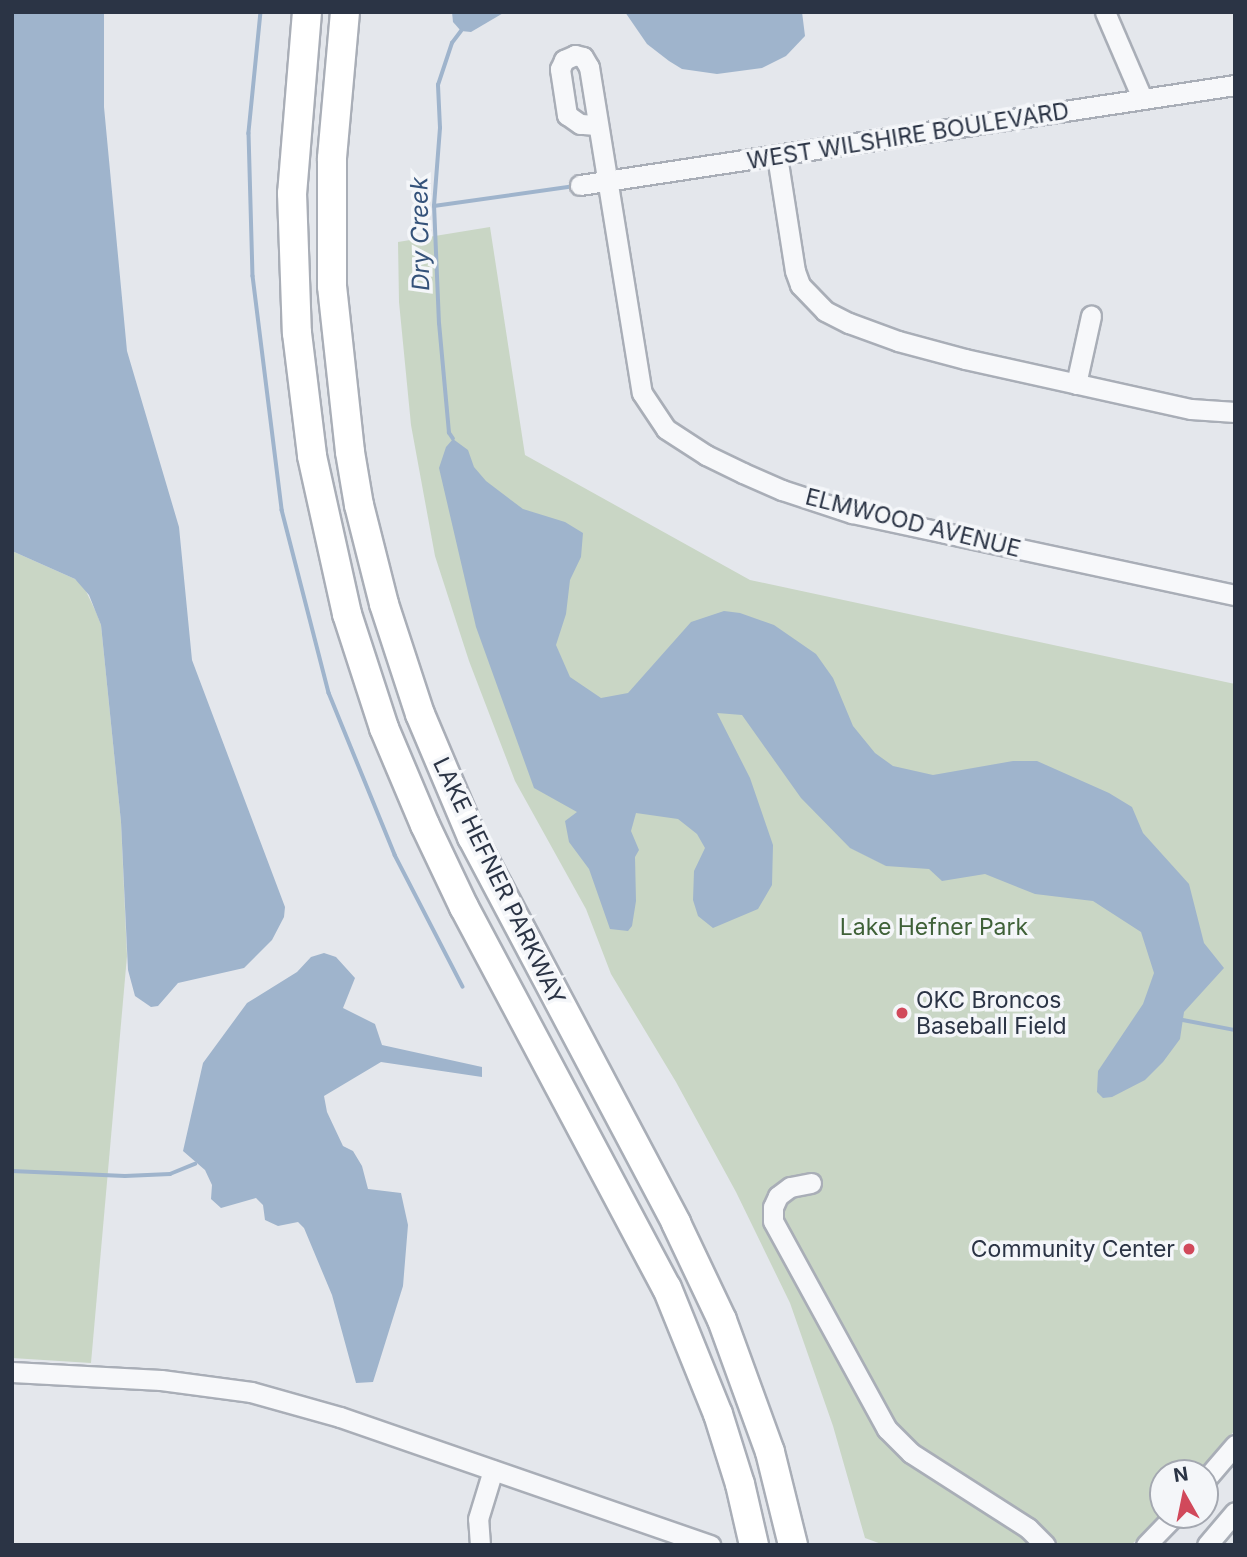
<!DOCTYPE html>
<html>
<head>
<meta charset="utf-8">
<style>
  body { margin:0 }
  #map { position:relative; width:1247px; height:1557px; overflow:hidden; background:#e4e7ec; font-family:Inter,sans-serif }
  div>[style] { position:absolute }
  .green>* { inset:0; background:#c9d6c5 }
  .water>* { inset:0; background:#9fb4cc }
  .stream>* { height:3.5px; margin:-1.75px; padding:0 1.75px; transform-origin:1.75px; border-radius:1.75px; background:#9fb4cc }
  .roads { filter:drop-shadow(2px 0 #a9aeb7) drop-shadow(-2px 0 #a9aeb7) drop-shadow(0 2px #a9aeb7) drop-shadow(0 -2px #a9aeb7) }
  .minor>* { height:19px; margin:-9.5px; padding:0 9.5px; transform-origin:9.5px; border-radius:9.5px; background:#f7f8fa }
  .highway>* { height:28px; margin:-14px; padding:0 14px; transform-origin:14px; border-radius:14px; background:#fff }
  .dots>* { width:19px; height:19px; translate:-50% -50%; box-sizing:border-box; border:4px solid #f4f6f9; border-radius:50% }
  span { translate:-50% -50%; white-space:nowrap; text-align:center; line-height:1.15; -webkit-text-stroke:7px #f4f6f9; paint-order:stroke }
  .street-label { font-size:23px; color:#2b3445 }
  .park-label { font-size:23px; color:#3f6138 }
  .poi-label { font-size:23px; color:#2b3445 }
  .left { translate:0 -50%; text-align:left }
  .right { translate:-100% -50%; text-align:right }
  .water-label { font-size:24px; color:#34527a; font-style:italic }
  .frame { position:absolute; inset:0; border:14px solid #2b3445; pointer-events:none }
  .north { position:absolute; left:1149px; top:1459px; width:70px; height:70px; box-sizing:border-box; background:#f4f6f9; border:2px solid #a4a8b1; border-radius:50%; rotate:351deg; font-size:19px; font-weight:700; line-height:28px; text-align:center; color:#2b3445 }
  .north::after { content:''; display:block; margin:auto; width:24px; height:32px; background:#d1495b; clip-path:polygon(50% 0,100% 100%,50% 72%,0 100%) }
</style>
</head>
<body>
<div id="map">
  <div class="green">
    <i style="clip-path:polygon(490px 227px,525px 455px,750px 580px,1235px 684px,1235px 1430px,1199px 1473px,1163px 1473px,1163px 1515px,1131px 1545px,884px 1545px,865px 1538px,833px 1426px,790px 1303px,736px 1192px,676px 1082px,611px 974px,586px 909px,515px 781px,469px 661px,435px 556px,411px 425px,399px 302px,398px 242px)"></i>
    <i style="clip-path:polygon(12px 551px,75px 579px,83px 585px,96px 612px,101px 625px,121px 822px,127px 956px,91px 1363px,12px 1358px)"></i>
  </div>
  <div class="water">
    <i style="clip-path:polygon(12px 12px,104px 12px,104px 107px,127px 351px,179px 527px,192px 660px,285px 907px,284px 917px,272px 940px,244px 968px,178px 983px,158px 1006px,151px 1007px,135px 996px,128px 970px,121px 822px,101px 625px,89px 595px,75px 579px,12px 551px)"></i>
    <i style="clip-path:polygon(452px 12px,505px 12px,471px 32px,461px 31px,453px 22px)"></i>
    <i style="clip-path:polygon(625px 12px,802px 12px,805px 36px,786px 56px,762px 68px,717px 74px,682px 69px,669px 61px,647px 44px)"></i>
    <i style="clip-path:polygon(453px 439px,468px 450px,474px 467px,486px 481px,523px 509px,565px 522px,583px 533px,581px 557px,570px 580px,566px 614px,556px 645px,570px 677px,601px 698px,628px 693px,691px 622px,724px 611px,740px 613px,774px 625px,816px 654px,833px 678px,853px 726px,875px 753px,893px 766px,933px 775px,1013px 761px,1037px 761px,1109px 793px,1132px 807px,1143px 833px,1189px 884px,1204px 943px,1224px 968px,1184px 1012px,1180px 1039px,1163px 1062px,1145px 1080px,1112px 1097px,1103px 1098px,1097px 1092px,1098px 1071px,1143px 1004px,1154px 973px,1141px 932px,1093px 901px,1035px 894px,985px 874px,942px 881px,929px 869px,886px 866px,850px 848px,801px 798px,742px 715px,717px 713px,750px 778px,773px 845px,772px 885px,758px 909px,713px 928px,698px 916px,693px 900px,694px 871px,705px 848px,697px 834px,678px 819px,636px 813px,631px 831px,639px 850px,635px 857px,636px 901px,632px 926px,628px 931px,610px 929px,589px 869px,569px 842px,565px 821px,577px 812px,534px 788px,476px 627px,439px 468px,446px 447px)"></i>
    <i style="clip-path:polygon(324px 953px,336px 957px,355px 978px,343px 1008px,375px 1024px,382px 1045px,482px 1067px,482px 1077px,381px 1062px,324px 1096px,327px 1112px,343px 1146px,353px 1151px,362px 1166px,368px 1189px,401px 1193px,408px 1225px,403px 1286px,373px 1382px,356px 1383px,332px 1295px,304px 1228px,298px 1222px,278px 1226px,265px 1220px,263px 1205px,256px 1198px,221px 1208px,211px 1199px,212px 1185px,205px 1170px,183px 1151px,203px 1063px,247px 1003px,297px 972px,311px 957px)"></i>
  </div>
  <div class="stream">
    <i style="left:261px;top:12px;width:122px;rotate:95.7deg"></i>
    <i style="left:249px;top:133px;width:143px;rotate:88.4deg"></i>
    <i style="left:253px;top:276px;width:236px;rotate:82.9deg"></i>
    <i style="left:282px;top:510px;width:189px;rotate:75.6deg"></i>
    <i style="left:329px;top:693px;width:175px;rotate:67.8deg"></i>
    <i style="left:395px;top:855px;width:148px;rotate:62.7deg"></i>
    <i style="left:434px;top:206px;width:142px;rotate:-8.1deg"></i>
    <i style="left:453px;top:439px;width:7px;rotate:-124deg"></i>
    <i style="left:449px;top:433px;width:109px;rotate:-95.2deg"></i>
    <i style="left:439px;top:324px;width:118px;rotate:-92.4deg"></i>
    <i style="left:434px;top:206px;width:78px;rotate:-85.6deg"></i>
    <i style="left:440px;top:128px;width:43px;rotate:-92.7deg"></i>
    <i style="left:438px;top:85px;width:44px;rotate:-71.6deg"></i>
    <i style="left:452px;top:43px;width:15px;rotate:-53deg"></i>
    <i style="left:1183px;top:1020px;width:53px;rotate:10.9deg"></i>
    <i style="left:12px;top:1171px;width:113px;rotate:2.5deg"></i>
    <i style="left:125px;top:1176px;width:45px;rotate:-2.5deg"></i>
    <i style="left:170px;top:1174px;width:27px;rotate:-22deg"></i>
  </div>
  <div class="roads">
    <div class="minor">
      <i style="left:1105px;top:12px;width:94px;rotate:66.7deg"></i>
      <i style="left:596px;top:125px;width:16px;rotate:-176deg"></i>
      <i style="left:580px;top:124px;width:16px;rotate:-145deg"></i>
      <i style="left:567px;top:115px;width:47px;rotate:-98.7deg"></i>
      <i style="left:560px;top:69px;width:10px;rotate:-66deg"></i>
      <i style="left:564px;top:60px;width:12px;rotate:-24deg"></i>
      <i style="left:575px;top:55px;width:8px;rotate:14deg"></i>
      <i style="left:583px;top:57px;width:12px;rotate:59deg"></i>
      <i style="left:589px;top:67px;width:330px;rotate:80.8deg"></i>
      <i style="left:642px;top:393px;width:43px;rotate:56.3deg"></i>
      <i style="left:666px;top:429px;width:48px;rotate:33deg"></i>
      <i style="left:706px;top:455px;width:41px;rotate:25.9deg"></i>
      <i style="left:743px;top:473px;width:43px;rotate:23.6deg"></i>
      <i style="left:782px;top:490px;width:74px;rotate:18.2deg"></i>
      <i style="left:852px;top:513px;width:392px;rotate:12.1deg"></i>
      <i style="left:777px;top:156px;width:116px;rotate:81.1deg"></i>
      <i style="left:795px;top:271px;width:15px;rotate:70deg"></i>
      <i style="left:800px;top:285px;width:36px;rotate:46deg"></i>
      <i style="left:825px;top:311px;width:27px;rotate:27deg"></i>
      <i style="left:849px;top:323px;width:52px;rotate:20.2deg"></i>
      <i style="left:898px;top:341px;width:69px;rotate:15deg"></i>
      <i style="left:965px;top:359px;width:231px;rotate:12.5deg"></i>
      <i style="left:1191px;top:409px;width:44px;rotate:3.9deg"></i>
      <i style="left:580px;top:185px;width:663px;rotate:-8.68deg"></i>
      <i style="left:1076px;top:384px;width:70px;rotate:-77.6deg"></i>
      <i style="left:811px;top:1183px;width:21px;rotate:169deg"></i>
      <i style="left:790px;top:1187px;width:15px;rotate:143deg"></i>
      <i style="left:778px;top:1196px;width:12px;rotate:114deg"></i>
      <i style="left:773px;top:1207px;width:14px;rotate:90deg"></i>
      <i style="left:773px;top:1221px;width:237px;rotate:61.3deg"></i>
      <i style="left:887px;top:1429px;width:34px;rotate:45deg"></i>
      <i style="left:911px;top:1453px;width:139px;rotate:32.7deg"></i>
      <i style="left:1028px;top:1528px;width:24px;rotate:45deg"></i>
      <i style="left:12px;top:1372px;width:149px;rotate:3.1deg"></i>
      <i style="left:161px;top:1380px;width:91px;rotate:7.6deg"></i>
      <i style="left:251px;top:1392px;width:92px;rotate:15.7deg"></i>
      <i style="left:340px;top:1417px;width:392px;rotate:19.1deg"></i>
      <i style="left:1205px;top:1480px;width:46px;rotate:-49.4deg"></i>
      <i style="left:480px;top:1545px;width:26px;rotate:-94deg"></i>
      <i style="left:478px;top:1519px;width:51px;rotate:-73deg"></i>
      <i style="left:1146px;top:1545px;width:42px;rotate:-46deg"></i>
      <i style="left:1207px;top:1545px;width:43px;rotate:-49.7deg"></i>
    </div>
    <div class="highway">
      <i style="left:307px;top:12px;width:182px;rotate:94.7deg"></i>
      <i style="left:292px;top:193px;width:140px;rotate:88deg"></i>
      <i style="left:297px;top:333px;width:124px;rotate:83deg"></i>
      <i style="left:312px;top:456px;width:162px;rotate:77.5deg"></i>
      <i style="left:347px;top:614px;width:120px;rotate:72deg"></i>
      <i style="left:384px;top:728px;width:105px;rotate:67.1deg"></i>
      <i style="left:425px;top:825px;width:91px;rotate:64.6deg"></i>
      <i style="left:464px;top:907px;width:432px;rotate:62deg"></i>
      <i style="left:667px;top:1288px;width:136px;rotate:68deg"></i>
      <i style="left:718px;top:1414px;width:73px;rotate:72.6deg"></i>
      <i style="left:740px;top:1484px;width:63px;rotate:77.1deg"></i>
      <i style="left:345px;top:12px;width:148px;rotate:95.1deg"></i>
      <i style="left:332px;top:159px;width:127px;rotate:90deg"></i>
      <i style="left:332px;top:286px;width:167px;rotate:83.8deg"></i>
      <i style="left:350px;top:452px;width:54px;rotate:80.4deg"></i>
      <i style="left:359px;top:505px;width:102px;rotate:75.8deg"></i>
      <i style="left:384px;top:604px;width:116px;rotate:71.9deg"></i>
      <i style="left:420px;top:714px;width:134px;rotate:67.1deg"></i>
      <i style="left:472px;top:837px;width:437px;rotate:62.1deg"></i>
      <i style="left:676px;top:1223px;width:107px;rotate:64.6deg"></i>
      <i style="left:722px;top:1320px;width:140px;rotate:70deg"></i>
      <i style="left:770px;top:1452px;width:96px;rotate:76.1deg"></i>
    </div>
  </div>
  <div class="dots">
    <i style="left:902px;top:1013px;background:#d1495b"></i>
    <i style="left:1189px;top:1249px;background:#d1495b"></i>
  </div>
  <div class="street-label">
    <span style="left:908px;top:136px;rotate:-9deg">WEST WILSHIRE BOULEVARD</span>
    <span style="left:913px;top:523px;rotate:14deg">ELMWOOD AVENUE</span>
    <span style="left:499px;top:881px;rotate:64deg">LAKE HEFNER PARKWAY</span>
  </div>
  <div class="park-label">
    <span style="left:934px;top:927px">Lake Hefner Park</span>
  </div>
  <div class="poi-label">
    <span class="left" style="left:916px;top:1013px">OKC Broncos<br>Baseball Field</span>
    <span class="right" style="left:1175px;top:1249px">Community Center</span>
  </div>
  <div class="water-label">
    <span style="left:420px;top:234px;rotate:-91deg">Dry Creek</span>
  </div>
  <div class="frame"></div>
  <div class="north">N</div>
</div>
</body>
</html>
